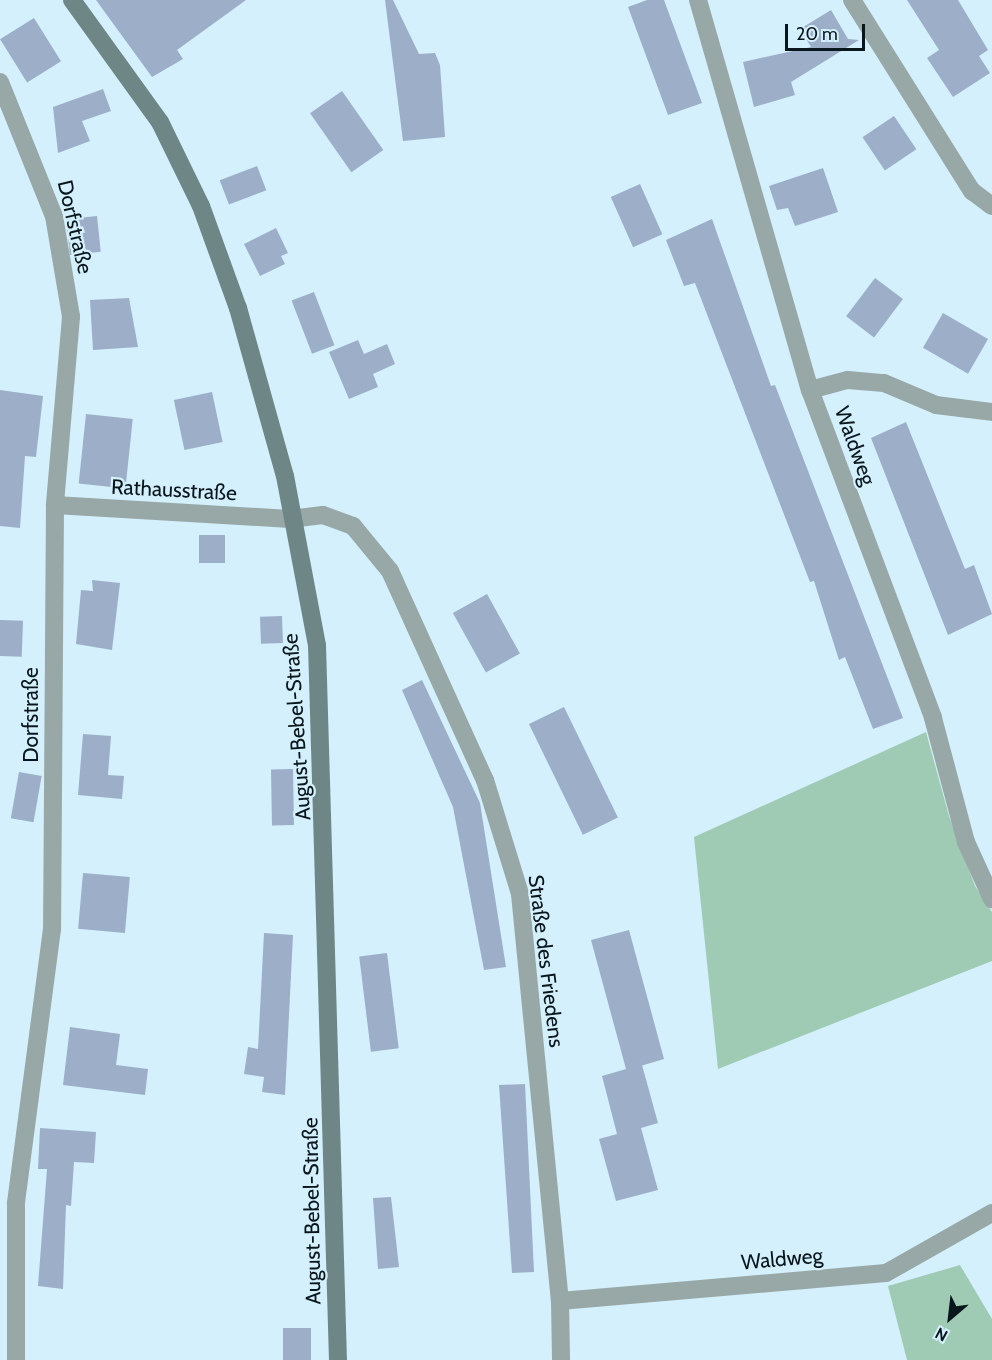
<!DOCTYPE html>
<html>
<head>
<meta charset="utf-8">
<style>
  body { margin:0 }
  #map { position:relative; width:992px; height:1360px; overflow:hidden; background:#d4f0fd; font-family:Cabin,sans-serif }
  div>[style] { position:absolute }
  .green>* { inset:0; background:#9fcbb4 }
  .building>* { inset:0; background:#9caec8; transform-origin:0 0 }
  .street>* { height:18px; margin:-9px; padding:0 9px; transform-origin:9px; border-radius:9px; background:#97a8a7 }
  .secondary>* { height:18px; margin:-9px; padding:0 9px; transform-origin:9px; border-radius:9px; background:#6e8786 }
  span { translate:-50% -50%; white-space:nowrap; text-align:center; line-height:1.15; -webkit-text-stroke:4.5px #d4f0fd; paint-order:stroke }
  .street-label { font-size:21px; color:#09161b }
  .north { position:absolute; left:920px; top:1288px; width:60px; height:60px; -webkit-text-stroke:4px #d4f0fd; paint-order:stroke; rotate:208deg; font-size:16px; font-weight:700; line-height:24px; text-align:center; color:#09161b }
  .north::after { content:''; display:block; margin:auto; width:21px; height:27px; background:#09161b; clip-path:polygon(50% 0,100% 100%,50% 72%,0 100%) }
  .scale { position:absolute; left:785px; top:24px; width:80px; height:27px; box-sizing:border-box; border:3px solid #09161b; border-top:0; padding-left:8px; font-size:18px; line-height:21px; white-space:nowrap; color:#09161b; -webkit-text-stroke:4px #d4f0fd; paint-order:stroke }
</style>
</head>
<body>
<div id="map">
  <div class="green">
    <i style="clip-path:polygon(926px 732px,949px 816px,975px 886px,992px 912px,992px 961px,718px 1069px,694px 837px)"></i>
    <i style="clip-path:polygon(960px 1265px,992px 1319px,992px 1360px,907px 1360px,888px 1286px)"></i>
  </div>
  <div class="building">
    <i style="clip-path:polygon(96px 0,246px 0,177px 50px,183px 59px,152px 77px)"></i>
    <i style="clip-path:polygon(385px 0,393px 0,419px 54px,435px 53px,440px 65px,445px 137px,403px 141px)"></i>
    <i style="clip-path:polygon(647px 0,664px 0,702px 103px,668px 115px,628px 7px)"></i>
    <i style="clip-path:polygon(907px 0,958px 0,988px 50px,979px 56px,990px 73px,953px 97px,927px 58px,939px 50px)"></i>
    <i style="clip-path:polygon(831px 10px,848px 39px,859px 40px,791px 82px,795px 95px,754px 107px,743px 62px,811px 47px,800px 29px)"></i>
    <i style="left:34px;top:18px;width:51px;height:40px;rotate:58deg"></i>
    <i style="clip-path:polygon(103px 89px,111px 111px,82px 121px,90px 141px,58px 153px,53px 107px)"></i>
    <i style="left:342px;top:91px;width:72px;height:39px;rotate:55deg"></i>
    <i style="left:894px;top:116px;width:40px;height:38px;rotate:56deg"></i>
    <i style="left:257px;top:166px;width:26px;height:40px;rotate:69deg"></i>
    <i style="clip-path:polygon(823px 168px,838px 212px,795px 226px,788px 208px,777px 210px,769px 186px)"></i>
    <i style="left:640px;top:184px;width:55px;height:32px;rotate:66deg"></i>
    <i style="left:97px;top:216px;width:36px;height:31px;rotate:84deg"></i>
    <i style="clip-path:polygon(712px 219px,771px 386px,775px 385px,903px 718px,873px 729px,845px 657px,839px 660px,814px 581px,810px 582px,695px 283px,684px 286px,666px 240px)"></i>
    <i style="clip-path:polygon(276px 228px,288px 253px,281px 256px,285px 264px,260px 276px,244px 244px)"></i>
    <i style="left:875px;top:278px;width:35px;height:48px;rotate:37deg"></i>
    <i style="left:314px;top:292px;width:57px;height:24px;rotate:69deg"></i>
    <i style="clip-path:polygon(129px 298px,138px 347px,93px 350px,90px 300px)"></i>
    <i style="left:943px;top:313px;width:52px;height:40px;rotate:30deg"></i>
    <i style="clip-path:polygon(358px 340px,364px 354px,387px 344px,395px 364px,373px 374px,378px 387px,349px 399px,329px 352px)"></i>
    <i style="clip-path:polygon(0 390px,43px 396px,36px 457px,25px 456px,20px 528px,0 526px)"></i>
    <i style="left:212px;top:392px;width:51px;height:39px;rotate:78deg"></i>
    <i style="left:86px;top:414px;width:47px;height:70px;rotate:6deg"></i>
    <i style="clip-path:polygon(906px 422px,965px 569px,974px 565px,992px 614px,948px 635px,871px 438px)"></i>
    <i style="left:199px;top:535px;width:26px;height:28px"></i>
    <i style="clip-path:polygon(92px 580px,120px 583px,112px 650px,76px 644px,81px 590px,93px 591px)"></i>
    <i style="left:487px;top:594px;width:68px;height:39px;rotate:61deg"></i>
    <i style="left:282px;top:616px;width:27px;height:22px;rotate:88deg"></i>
    <i style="left:0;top:620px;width:23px;height:36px;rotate:2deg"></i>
    <i style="clip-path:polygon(422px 680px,480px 803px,506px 967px,484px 970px,453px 807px,402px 690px)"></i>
    <i style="left:564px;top:707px;width:123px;height:39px;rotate:64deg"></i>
    <i style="clip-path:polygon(83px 734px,111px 736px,108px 775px,124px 776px,122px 799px,78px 795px)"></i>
    <i style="left:293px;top:769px;width:56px;height:22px;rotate:89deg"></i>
    <i style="left:19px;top:772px;width:23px;height:47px;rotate:10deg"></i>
    <i style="left:83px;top:873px;width:47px;height:56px;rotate:5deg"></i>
    <i style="clip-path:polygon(629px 930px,664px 1059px,637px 1067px,642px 1065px,658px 1123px,641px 1128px,658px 1190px,616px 1201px,599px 1139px,617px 1134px,602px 1076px,626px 1069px,591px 940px)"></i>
    <i style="clip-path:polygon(264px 933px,293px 935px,285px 1095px,262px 1092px,264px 1077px,244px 1074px,248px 1047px,258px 1049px)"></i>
    <i style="left:387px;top:953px;width:96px;height:28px;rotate:83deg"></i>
    <i style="clip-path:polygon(70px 1027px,120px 1034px,116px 1065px,148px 1069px,145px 1095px,63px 1085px)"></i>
    <i style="clip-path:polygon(525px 1084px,534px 1272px,512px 1273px,499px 1085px)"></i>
    <i style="clip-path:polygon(40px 1128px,96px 1132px,94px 1163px,74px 1162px,71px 1206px,66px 1205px,63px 1289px,38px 1286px,47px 1169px,38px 1169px)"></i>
    <i style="clip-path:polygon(391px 1197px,399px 1267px,378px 1269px,373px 1198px)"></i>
    <i style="left:283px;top:1328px;width:28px;height:32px"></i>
  </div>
  <div class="street">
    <i style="left:698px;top:0;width:406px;rotate:74deg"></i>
    <i style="left:810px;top:390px;width:350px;rotate:69.4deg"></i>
    <i style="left:933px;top:718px;width:128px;rotate:75.1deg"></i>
    <i style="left:966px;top:842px;width:63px;rotate:65.5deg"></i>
    <i style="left:852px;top:0;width:226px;rotate:57.9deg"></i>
    <i style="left:972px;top:191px;width:25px;rotate:37deg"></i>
    <i style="left:0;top:82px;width:144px;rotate:68.1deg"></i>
    <i style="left:54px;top:216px;width:102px;rotate:80.4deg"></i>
    <i style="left:71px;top:317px;width:189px;rotate:94.9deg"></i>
    <i style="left:55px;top:505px;width:424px;rotate:90.4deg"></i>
    <i style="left:52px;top:929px;width:277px;rotate:97.5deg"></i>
    <i style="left:16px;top:1204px;width:156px;rotate:90deg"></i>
    <i style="left:810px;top:390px;width:39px;rotate:-15deg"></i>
    <i style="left:848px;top:380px;width:36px;rotate:5deg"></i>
    <i style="left:884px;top:383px;width:56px;rotate:22.9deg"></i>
    <i style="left:936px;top:405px;width:56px;rotate:7.1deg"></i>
    <i style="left:55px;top:505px;width:235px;rotate:3.4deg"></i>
    <i style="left:290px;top:519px;width:33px;rotate:-7deg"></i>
    <i style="left:323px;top:515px;width:32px;rotate:20deg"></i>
    <i style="left:353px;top:526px;width:58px;rotate:50.6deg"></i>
    <i style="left:390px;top:571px;width:230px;rotate:65.6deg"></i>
    <i style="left:485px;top:780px;width:119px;rotate:72.9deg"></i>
    <i style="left:520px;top:894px;width:409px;rotate:84.4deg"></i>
    <i style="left:560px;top:1301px;width:59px;rotate:89deg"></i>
    <i style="left:560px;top:1301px;width:327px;rotate:-4.9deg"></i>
    <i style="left:886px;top:1273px;width:122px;rotate:-29.5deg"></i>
  </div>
  <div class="secondary">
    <i style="left:72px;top:0;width:150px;rotate:54.2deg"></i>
    <i style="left:160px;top:122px;width:93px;rotate:64deg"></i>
    <i style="left:201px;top:206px;width:109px;rotate:70.1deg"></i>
    <i style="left:238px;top:308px;width:174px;rotate:74.4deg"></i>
    <i style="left:285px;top:476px;width:172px;rotate:79.3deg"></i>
    <i style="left:317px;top:645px;width:715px;rotate:88.32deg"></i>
  </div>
  <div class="street-label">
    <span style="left:75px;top:227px;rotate:77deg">Dorfstraße</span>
    <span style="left:855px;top:446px;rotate:70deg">Waldweg</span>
    <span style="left:174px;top:490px;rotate:3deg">Rathausstraße</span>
    <span style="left:31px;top:715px;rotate:-90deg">Dorfstraße</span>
    <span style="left:297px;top:727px;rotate:-94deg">August-Bebel-Straße</span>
    <span style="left:546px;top:961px;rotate:83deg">Straße des Friedens</span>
    <span style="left:312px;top:1211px;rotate:-91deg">August-Bebel-Straße</span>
    <span style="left:782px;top:1259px;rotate:-5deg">Waldweg</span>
  </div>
  <div class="north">N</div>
  <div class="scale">20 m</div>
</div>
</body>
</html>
